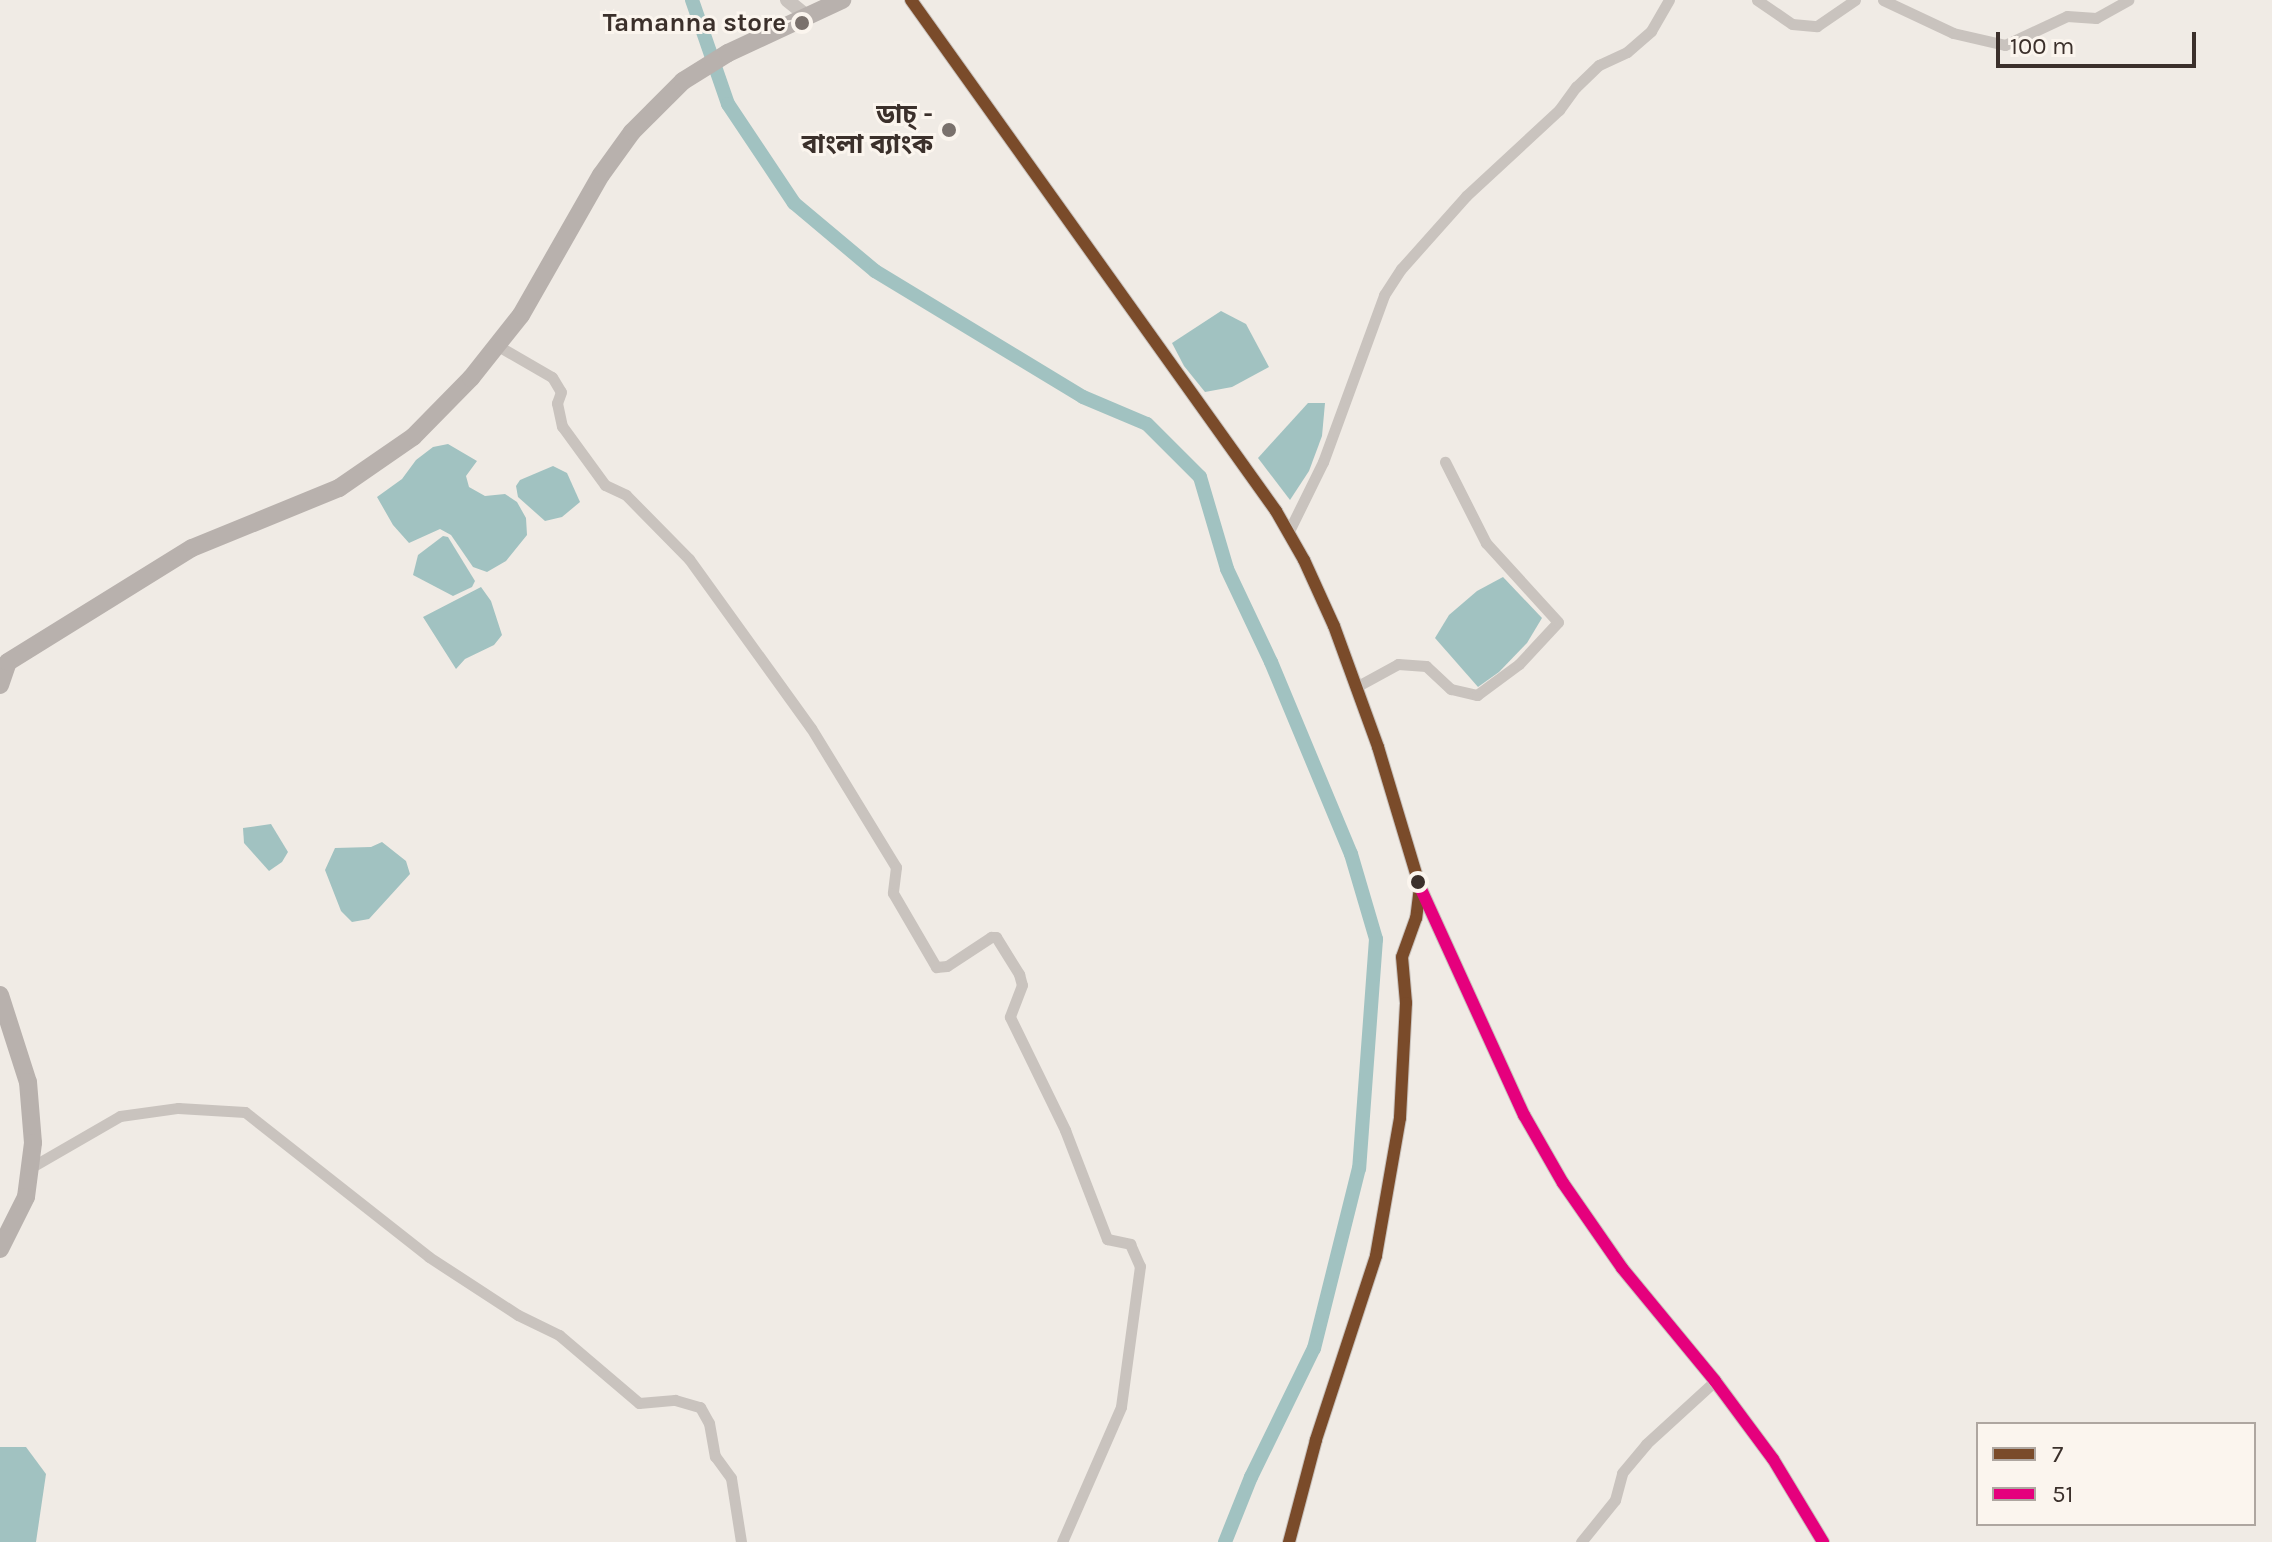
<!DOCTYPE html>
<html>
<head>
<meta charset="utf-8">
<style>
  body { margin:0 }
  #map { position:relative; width:2272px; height:1542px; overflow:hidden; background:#f0ebe5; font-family:Karla,"Noto Sans Bengali",sans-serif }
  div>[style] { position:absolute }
  .water>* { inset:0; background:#a1c2c1 }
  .canal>* { height:14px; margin:-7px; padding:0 7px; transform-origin:7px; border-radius:7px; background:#a1c2c1 }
  .minor>* { height:11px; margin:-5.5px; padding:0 5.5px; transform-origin:5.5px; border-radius:5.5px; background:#c9c3be }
  .tertiary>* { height:14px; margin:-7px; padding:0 7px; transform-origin:7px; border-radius:7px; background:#c9c3be }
  .primary>* { height:18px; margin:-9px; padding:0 9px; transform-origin:9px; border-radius:9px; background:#b8b1ad }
  .bus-1>* { height:12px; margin:-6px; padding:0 6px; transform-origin:6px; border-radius:6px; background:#7a4b2a }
  .bus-2>* { height:12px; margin:-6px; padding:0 6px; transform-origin:6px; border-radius:6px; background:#e5007d }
  .dots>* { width:22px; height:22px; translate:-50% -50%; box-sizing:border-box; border:4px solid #fbf5ee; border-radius:50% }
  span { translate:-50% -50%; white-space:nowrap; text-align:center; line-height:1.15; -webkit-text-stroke:6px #fbf5ee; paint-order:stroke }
  .poi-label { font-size:26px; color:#3b302b; font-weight:700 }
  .right { translate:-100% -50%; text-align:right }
  .legend { position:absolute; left:1976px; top:1422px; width:280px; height:104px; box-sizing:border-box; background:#fbf5ee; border:2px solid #aea6a0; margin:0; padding:10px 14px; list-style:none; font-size:24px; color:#3b302b }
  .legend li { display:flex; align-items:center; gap:16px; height:40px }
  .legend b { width:40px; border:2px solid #aea6a0 }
  .scale { position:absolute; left:1996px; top:32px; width:200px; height:36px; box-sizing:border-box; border:4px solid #3b302b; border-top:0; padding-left:10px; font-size:24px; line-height:28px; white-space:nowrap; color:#3b302b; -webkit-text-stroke:6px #fbf5ee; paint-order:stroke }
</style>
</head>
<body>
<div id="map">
  <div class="water">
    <i style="clip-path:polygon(1221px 311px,1246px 324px,1269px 367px,1232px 387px,1205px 392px,1184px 366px,1172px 343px)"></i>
    <i style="clip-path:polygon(1308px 403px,1325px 403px,1322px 436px,1309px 471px,1290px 500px,1258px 458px)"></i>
    <i style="clip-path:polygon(448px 444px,477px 461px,466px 476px,469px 487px,485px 496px,505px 494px,517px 502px,526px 518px,527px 535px,506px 561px,487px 572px,473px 567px,451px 535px,440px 529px,409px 543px,393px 525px,377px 497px,402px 479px,416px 460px,433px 447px)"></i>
    <i style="clip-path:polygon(553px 466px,567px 473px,580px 502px,562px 517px,545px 521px,518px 497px,516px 486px,520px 480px)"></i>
    <i style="clip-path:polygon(443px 536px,448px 537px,475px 581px,472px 587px,453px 596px,413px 575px,418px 555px)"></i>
    <i style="clip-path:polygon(1503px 577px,1542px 618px,1527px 643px,1499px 672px,1478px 687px,1435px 638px,1449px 615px,1477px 591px)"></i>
    <i style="clip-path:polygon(481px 587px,491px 601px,502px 635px,494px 645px,465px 659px,456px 669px,423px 617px)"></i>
    <i style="clip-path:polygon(271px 824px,288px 852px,282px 862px,269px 871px,244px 843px,243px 828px)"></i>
    <i style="clip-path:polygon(382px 842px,406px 861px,410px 874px,369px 919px,352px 922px,341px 911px,325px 870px,335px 848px,371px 847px)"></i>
    <i style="clip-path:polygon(0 1447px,26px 1447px,46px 1474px,36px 1542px,0 1542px)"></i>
  </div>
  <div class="canal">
    <i style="left:692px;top:0;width:110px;rotate:70.9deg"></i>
    <i style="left:728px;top:104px;width:119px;rotate:56.3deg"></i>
    <i style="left:794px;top:203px;width:106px;rotate:40deg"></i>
    <i style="left:875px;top:271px;width:243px;rotate:31.2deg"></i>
    <i style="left:1083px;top:397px;width:69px;rotate:22.9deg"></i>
    <i style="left:1147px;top:424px;width:75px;rotate:45deg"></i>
    <i style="left:1200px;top:477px;width:96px;rotate:73.6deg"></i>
    <i style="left:1227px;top:569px;width:103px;rotate:64.7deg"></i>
    <i style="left:1271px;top:662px;width:208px;rotate:67.4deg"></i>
    <i style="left:1351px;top:854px;width:89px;rotate:73.6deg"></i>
    <i style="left:1376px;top:939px;width:230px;rotate:94.2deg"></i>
    <i style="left:1359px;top:1168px;width:186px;rotate:104deg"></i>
    <i style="left:1314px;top:1348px;width:144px;rotate:116deg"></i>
    <i style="left:1251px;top:1477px;width:70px;rotate:111.8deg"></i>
  </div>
  <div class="minor">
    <i style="left:1757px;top:0;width:42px;rotate:34.4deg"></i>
    <i style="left:1792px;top:24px;width:25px;rotate:5deg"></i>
    <i style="left:1817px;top:26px;width:46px;rotate:-34.4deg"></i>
    <i style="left:1883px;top:0;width:77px;rotate:25.2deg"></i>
    <i style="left:1953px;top:33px;width:53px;rotate:13deg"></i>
    <i style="left:2005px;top:45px;width:68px;rotate:-25.1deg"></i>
    <i style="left:2067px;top:16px;width:29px;rotate:4deg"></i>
    <i style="left:2096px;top:18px;width:37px;rotate:-29deg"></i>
    <i style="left:498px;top:346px;width:62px;rotate:29.9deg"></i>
    <i style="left:552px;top:377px;width:17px;rotate:59deg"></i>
    <i style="left:561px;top:392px;width:12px;rotate:110deg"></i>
    <i style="left:557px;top:403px;width:24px;rotate:78deg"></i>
    <i style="left:562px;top:426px;width:73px;rotate:53.9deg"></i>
    <i style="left:605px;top:485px;width:23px;rotate:25deg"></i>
    <i style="left:626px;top:495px;width:90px;rotate:45.5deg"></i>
    <i style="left:689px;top:559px;width:208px;rotate:54.2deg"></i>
    <i style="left:811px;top:728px;width:163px;rotate:58.6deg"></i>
    <i style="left:896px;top:867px;width:26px;rotate:97deg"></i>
    <i style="left:893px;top:893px;width:86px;rotate:59.8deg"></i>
    <i style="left:936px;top:967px;width:11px;rotate:-5deg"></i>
    <i style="left:947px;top:966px;width:53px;rotate:-33.4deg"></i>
    <i style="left:991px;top:937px;width:5px"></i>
    <i style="left:996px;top:937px;width:44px;rotate:58.1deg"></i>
    <i style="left:1019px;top:974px;width:11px;rotate:75deg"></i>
    <i style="left:1022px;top:985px;width:34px;rotate:111deg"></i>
    <i style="left:1010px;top:1017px;width:126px;rotate:64deg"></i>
    <i style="left:1065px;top:1130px;width:117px;rotate:68.9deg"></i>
    <i style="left:1107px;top:1239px;width:24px;rotate:12deg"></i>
    <i style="left:1130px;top:1244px;width:24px;rotate:66deg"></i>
    <i style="left:1140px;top:1266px;width:142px;rotate:97.7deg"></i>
    <i style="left:1121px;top:1407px;width:147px;rotate:113.6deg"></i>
    <i style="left:1288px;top:533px;width:79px;rotate:-63.8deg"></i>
    <i style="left:1323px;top:462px;width:178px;rotate:-69.9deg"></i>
    <i style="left:1384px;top:295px;width:31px;rotate:-57deg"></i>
    <i style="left:1401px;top:269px;width:98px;rotate:-48.3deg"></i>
    <i style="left:1466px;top:196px;width:127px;rotate:-42.8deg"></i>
    <i style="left:1559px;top:110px;width:29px;rotate:-54deg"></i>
    <i style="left:1576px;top:87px;width:32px;rotate:-44deg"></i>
    <i style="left:1599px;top:65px;width:31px;rotate:-25deg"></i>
    <i style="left:1627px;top:52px;width:32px;rotate:-41deg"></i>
    <i style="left:1651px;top:31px;width:36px;rotate:-60deg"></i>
    <i style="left:1356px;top:687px;width:48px;rotate:-28.7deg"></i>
    <i style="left:1398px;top:664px;width:28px;rotate:4deg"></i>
    <i style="left:1426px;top:666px;width:34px;rotate:43deg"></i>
    <i style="left:1451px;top:689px;width:27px;rotate:13deg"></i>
    <i style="left:1477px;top:695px;width:52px;rotate:-36.4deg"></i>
    <i style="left:1519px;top:664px;width:57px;rotate:-47.1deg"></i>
    <i style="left:1558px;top:622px;width:107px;rotate:-132.3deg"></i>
    <i style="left:1486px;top:543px;width:91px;rotate:-116.8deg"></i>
    <i style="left:30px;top:1168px;width:104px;rotate:-30deg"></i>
    <i style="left:120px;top:1116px;width:59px;rotate:-7.9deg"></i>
    <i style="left:178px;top:1108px;width:67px;rotate:3.4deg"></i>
    <i style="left:245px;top:1112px;width:234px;rotate:38.2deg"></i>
    <i style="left:429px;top:1257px;width:106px;rotate:33.1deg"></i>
    <i style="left:518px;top:1315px;width:46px;rotate:26deg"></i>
    <i style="left:559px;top:1335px;width:105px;rotate:40.4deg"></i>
    <i style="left:639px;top:1403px;width:36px;rotate:-5deg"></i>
    <i style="left:675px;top:1400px;width:26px;rotate:16deg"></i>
    <i style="left:700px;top:1407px;width:18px;rotate:61deg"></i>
    <i style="left:709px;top:1423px;width:34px;rotate:80deg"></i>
    <i style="left:715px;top:1456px;width:27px;rotate:54deg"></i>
    <i style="left:731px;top:1478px;width:65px;rotate:81.1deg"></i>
    <i style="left:1581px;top:1542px;width:54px;rotate:-51deg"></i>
    <i style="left:1615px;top:1500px;width:28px;rotate:-75deg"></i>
    <i style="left:1622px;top:1473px;width:38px;rotate:-50deg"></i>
    <i style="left:1646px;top:1444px;width:93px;rotate:-42.4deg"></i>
  </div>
  <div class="tertiary">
    <i style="left:787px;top:0;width:26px;rotate:39deg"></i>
    <i style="left:911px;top:0;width:628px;rotate:54.46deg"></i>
    <i style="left:1276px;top:511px;width:56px;rotate:60.3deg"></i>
    <i style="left:1304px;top:560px;width:72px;rotate:65.6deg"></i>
    <i style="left:1334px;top:626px;width:129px;rotate:70deg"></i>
    <i style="left:1378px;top:747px;width:146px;rotate:73.3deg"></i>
    <i style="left:1420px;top:887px;width:31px;rotate:97deg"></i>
    <i style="left:1416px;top:918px;width:41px;rotate:109.7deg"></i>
    <i style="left:1402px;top:957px;width:46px;rotate:85deg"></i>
    <i style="left:1406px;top:1003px;width:115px;rotate:93deg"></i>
    <i style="left:1400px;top:1118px;width:140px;rotate:99.9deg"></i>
    <i style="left:1376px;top:1256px;width:194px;rotate:108.1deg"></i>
    <i style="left:1316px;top:1440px;width:106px;rotate:104.8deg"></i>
    <i style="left:1420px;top:887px;width:251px;rotate:65.5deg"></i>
    <i style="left:1524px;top:1115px;width:78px;rotate:60.2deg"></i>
    <i style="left:1563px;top:1183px;width:103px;rotate:55.2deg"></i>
    <i style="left:1622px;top:1268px;width:146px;rotate:50.5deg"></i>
    <i style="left:1715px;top:1381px;width:97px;rotate:53.4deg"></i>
    <i style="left:1773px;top:1459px;width:97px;rotate:58.9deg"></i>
  </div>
  <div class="primary">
    <i style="left:0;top:685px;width:24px;rotate:-71deg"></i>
    <i style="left:8px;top:662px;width:216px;rotate:-31.8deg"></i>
    <i style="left:192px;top:548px;width:159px;rotate:-22.2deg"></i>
    <i style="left:339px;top:488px;width:90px;rotate:-34.6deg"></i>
    <i style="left:413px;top:437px;width:83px;rotate:-45.5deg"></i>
    <i style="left:471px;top:378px;width:80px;rotate:-51.6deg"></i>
    <i style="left:521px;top:315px;width:161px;rotate:-60.3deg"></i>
    <i style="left:601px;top:175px;width:53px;rotate:-54.2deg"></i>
    <i style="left:632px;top:132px;width:72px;rotate:-45deg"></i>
    <i style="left:683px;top:81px;width:53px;rotate:-31.9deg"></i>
    <i style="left:728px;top:53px;width:126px;rotate:-24.9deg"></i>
    <i style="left:0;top:995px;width:91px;rotate:72.2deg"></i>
    <i style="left:28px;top:1082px;width:61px;rotate:85.3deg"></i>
    <i style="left:33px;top:1143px;width:54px;rotate:97.4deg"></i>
    <i style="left:26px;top:1197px;width:58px;rotate:116.6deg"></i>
  </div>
  <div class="bus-1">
    <i style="left:911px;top:0;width:628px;rotate:54.46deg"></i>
    <i style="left:1276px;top:511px;width:56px;rotate:60.3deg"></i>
    <i style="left:1304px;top:560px;width:72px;rotate:65.6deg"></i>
    <i style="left:1334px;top:626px;width:129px;rotate:70deg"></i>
    <i style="left:1378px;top:747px;width:146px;rotate:73.3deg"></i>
    <i style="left:1420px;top:887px;width:31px;rotate:97deg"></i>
    <i style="left:1416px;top:918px;width:41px;rotate:109.7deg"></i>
    <i style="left:1402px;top:957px;width:46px;rotate:85deg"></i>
    <i style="left:1406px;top:1003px;width:115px;rotate:93deg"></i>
    <i style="left:1400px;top:1118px;width:140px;rotate:99.9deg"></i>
    <i style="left:1376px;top:1256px;width:194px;rotate:108.1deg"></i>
    <i style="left:1316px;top:1440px;width:106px;rotate:104.8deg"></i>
  </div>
  <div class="bus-2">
    <i style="left:1420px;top:887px;width:251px;rotate:65.5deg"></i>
    <i style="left:1524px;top:1115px;width:78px;rotate:60.2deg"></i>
    <i style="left:1563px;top:1183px;width:103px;rotate:55.2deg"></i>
    <i style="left:1622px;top:1268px;width:146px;rotate:50.5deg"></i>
    <i style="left:1715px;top:1381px;width:97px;rotate:53.4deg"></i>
    <i style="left:1773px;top:1459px;width:97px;rotate:58.9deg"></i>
  </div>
  <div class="dots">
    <i style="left:802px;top:23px;background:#7a716c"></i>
    <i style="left:949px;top:130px;background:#7a716c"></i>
    <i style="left:1418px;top:882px;background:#3b302b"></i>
  </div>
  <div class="poi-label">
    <span class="right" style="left:786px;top:23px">Tamanna store</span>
    <span class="right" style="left:933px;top:130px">ডাচ্ -<br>বাংলা ব্যাংক</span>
  </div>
  <ul class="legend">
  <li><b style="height:10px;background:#7a4b2a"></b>7</li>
  <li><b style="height:10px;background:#e5007d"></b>51</li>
  </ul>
  <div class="scale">100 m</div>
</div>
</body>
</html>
